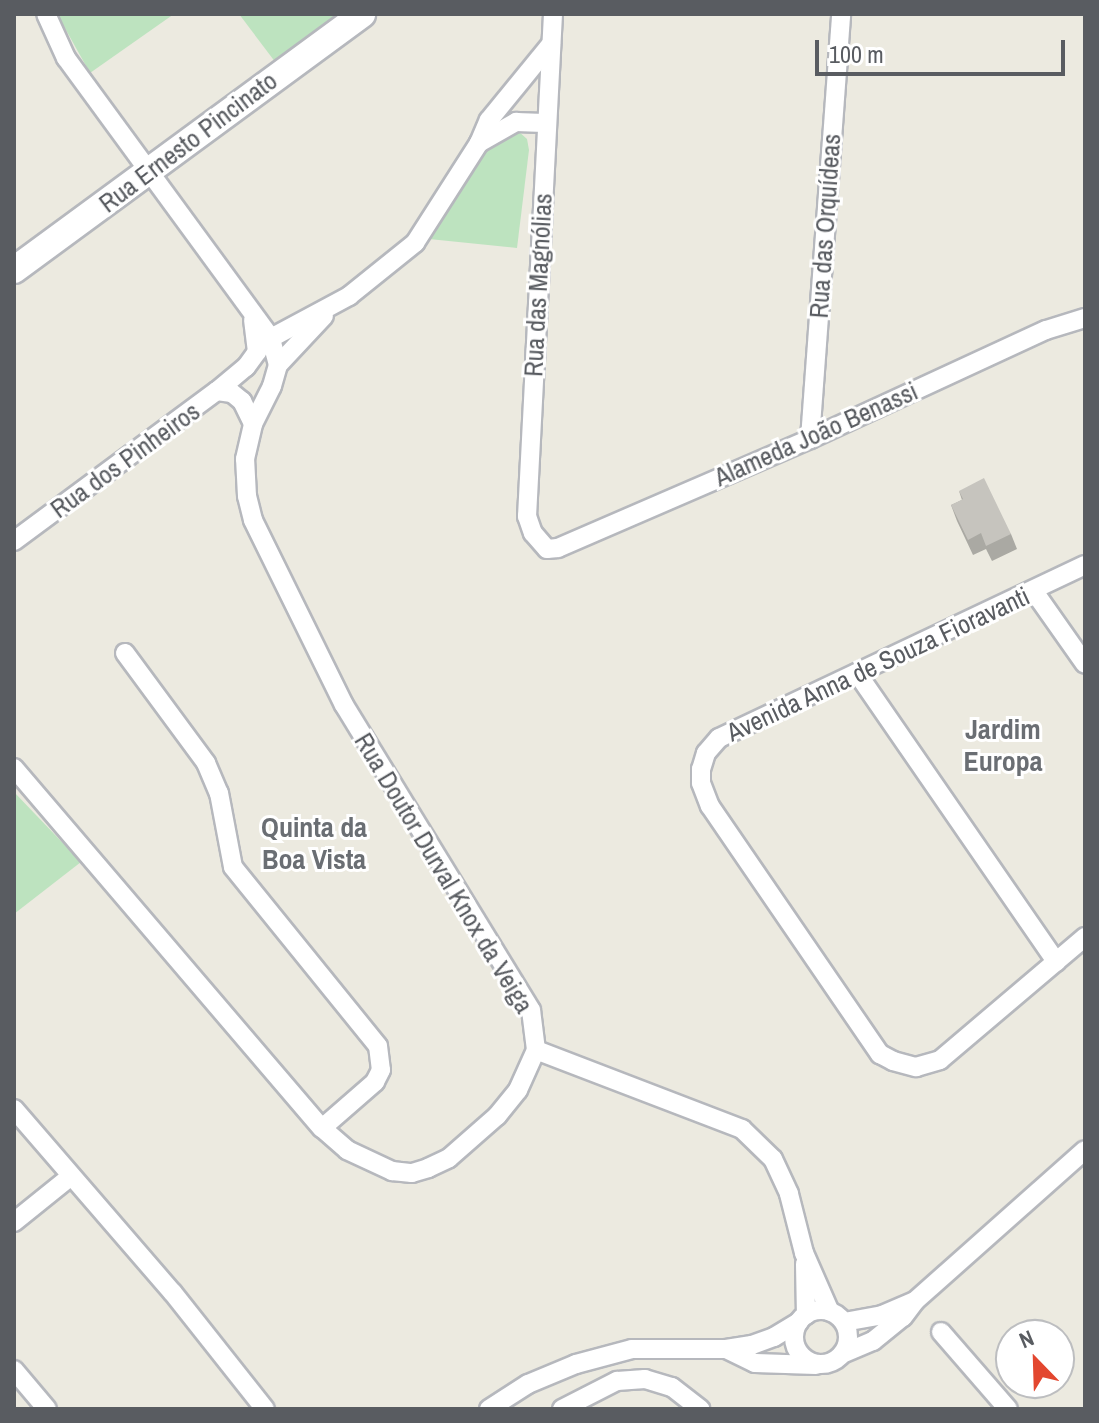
<!DOCTYPE html>
<html>
<head>
<meta charset="utf-8">
<style>
  body { margin:0 }
  #map { position:relative; width:1099px; height:1423px; overflow:hidden; background:#eceae0; font-family:"Archivo Narrow",sans-serif }
  div>[style] { position:absolute }
  .green>* { inset:0; background:#bde3bf }
  .roads { filter:drop-shadow(2px 0 #b6b8bd) drop-shadow(-2px 0 #b6b8bd) drop-shadow(0 2px #b6b8bd) drop-shadow(0 -2px #b6b8bd) }
  .street>* { height:18px; margin:-9px; padding:0 9px; transform-origin:9px; border-radius:9px; background:#fff }
  .street>.ring { margin:-9px; padding:0; box-sizing:content-box; background:none; border:18px solid #fff; border-radius:50% }
  .secondary>* { height:26px; margin:-13px; padding:0 13px; transform-origin:13px; border-radius:13px; background:#fff }
  .wall>* { inset:0; background:#aaa9a3 }
  .building>* { inset:0; background:#c6c4be }
  span { translate:-50% -50%; white-space:nowrap; text-align:center; line-height:1.15; -webkit-text-stroke:6px #fff; paint-order:stroke }
  .street-label { font-size:26px; color:#595c61 }
  .neighbourhood-label { font-size:28px; color:#6a6e73; font-weight:700 }
  .frame { position:absolute; inset:0; border:16px solid #595c61; pointer-events:none }
  .north { position:absolute; left:995px; top:1319px; width:80px; height:80px; box-sizing:border-box; background:#fff; border:2px solid #bdbec0; border-radius:50%; rotate:337deg; font-size:22px; font-weight:700; line-height:32px; text-align:center; color:#595c61 }
  .north::after { content:''; display:block; margin:auto; width:28px; height:36px; background:#e3472f; clip-path:polygon(50% 0,100% 100%,50% 72%,0 100%) }
  .scale { position:absolute; left:815px; top:40px; width:250px; height:36px; box-sizing:border-box; border:4px solid #595c61; border-top:0; padding-left:10px; font-size:24px; line-height:28px; white-space:nowrap; color:#595c61; -webkit-text-stroke:6px #fff; paint-order:stroke }
</style>
</head>
<body>
<div id="map">
  <div class="green">
    <i style="clip-path:polygon(57px 14px,174px 14px,90px 73px)"></i>
    <i style="clip-path:polygon(239px 14px,344px 14px,279px 67px)"></i>
    <i style="clip-path:polygon(518px 131px,527px 139px,529px 150px,517px 248px,429px 239px,485px 153px,503px 132px)"></i>
    <i style="clip-path:polygon(14px 792px,81px 862px,14px 914px)"></i>
  </div>
  <div class="roads">
    <div class="street">
      <i style="left:553px;top:14px;width:503px;rotate:92.96deg"></i>
      <i style="left:527px;top:516px;width:18px;rotate:71deg"></i>
      <i style="left:533px;top:533px;width:21px;rotate:49deg"></i>
      <i style="left:547px;top:549px;width:11px;rotate:-5deg"></i>
      <i style="left:558px;top:548px;width:275px;rotate:-23.4deg"></i>
      <i style="left:810px;top:439px;width:260px;rotate:-24.8deg"></i>
      <i style="left:1046px;top:330px;width:41px;rotate:-17.1deg"></i>
      <i style="left:479px;top:143px;width:43px;rotate:-29.6deg"></i>
      <i style="left:516px;top:122px;width:28px;rotate:2deg"></i>
      <i style="left:271px;top:338px;width:89px;rotate:-28.3deg"></i>
      <i style="left:349px;top:296px;width:85px;rotate:-38.8deg"></i>
      <i style="left:415px;top:243px;width:119px;rotate:-57.4deg"></i>
      <i style="left:479px;top:143px;width:25px;rotate:-67deg"></i>
      <i style="left:489px;top:120px;width:98px;rotate:-50.8deg"></i>
      <i style="left:278px;top:365px;width:67px;rotate:-46.8deg"></i>
      <i style="left:217px;top:391px;width:38px;rotate:-40deg"></i>
      <i style="left:246px;top:367px;width:19px;rotate:-54deg"></i>
      <i style="left:257px;top:352px;width:32px;rotate:-97deg"></i>
      <i style="left:810px;top:439px;width:426px;rotate:-85.8deg"></i>
      <i style="left:14px;top:541px;width:252px;rotate:-36.5deg"></i>
      <i style="left:217px;top:391px;width:15px;rotate:8deg"></i>
      <i style="left:232px;top:393px;width:13px;rotate:39deg"></i>
      <i style="left:242px;top:401px;width:25px;rotate:64deg"></i>
      <i style="left:1085px;top:565px;width:405px;rotate:154.7deg"></i>
      <i style="left:719px;top:738px;width:20px;rotate:131deg"></i>
      <i style="left:706px;top:753px;width:17px;rotate:107deg"></i>
      <i style="left:701px;top:769px;width:14px;rotate:90deg"></i>
      <i style="left:701px;top:783px;width:25px;rotate:69deg"></i>
      <i style="left:710px;top:806px;width:301px;rotate:55.6deg"></i>
      <i style="left:880px;top:1054px;width:15px;rotate:28deg"></i>
      <i style="left:893px;top:1061px;width:24px;rotate:15deg"></i>
      <i style="left:916px;top:1067px;width:25px;rotate:-16deg"></i>
      <i style="left:940px;top:1060px;width:190px;rotate:-40.3deg"></i>
      <i style="left:1033px;top:590px;width:90px;rotate:54.9deg"></i>
      <i style="left:125px;top:653px;width:137px;rotate:53.6deg"></i>
      <i style="left:206px;top:763px;width:33px;rotate:67deg"></i>
      <i style="left:219px;top:793px;width:75px;rotate:79.3deg"></i>
      <i style="left:233px;top:867px;width:230px;rotate:51deg"></i>
      <i style="left:378px;top:1046px;width:24px;rotate:83deg"></i>
      <i style="left:381px;top:1070px;width:13px;rotate:117deg"></i>
      <i style="left:375px;top:1082px;width:70px;rotate:139deg"></i>
      <i style="left:857px;top:673px;width:351px;rotate:55.4deg"></i>
      <i style="left:14px;top:768px;width:474px;rotate:49.5deg"></i>
      <i style="left:322px;top:1128px;width:33px;rotate:41deg"></i>
      <i style="left:347px;top:1150px;width:50px;rotate:25deg"></i>
      <i style="left:392px;top:1171px;width:20px;rotate:6deg"></i>
      <i style="left:412px;top:1173px;width:17px;rotate:-17deg"></i>
      <i style="left:428px;top:1168px;width:23px;rotate:-25deg"></i>
      <i style="left:449px;top:1158px;width:64px;rotate:-41.2deg"></i>
      <i style="left:497px;top:1116px;width:33px;rotate:-51deg"></i>
      <i style="left:518px;top:1090px;width:44px;rotate:-65.8deg"></i>
      <i style="left:536px;top:1050px;width:40px;rotate:-97.1deg"></i>
      <i style="left:531px;top:1010px;width:358px;rotate:-121.5deg"></i>
      <i style="left:344px;top:705px;width:206px;rotate:-116.2deg"></i>
      <i style="left:253px;top:520px;width:25px;rotate:-104deg"></i>
      <i style="left:247px;top:496px;width:37px;rotate:-93deg"></i>
      <i style="left:245px;top:459px;width:36px;rotate:-77deg"></i>
      <i style="left:253px;top:424px;width:42px;rotate:-63.4deg"></i>
      <i style="left:272px;top:386px;width:22px;rotate:-74deg"></i>
      <i style="left:278px;top:365px;width:28px;rotate:-105deg"></i>
      <i style="left:271px;top:338px;width:347px;rotate:-126.2deg"></i>
      <i style="left:66px;top:58px;width:48px;rotate:-114.4deg"></i>
      <i style="left:536px;top:1050px;width:221px;rotate:21deg"></i>
      <i style="left:742px;top:1129px;width:43px;rotate:44.1deg"></i>
      <i style="left:773px;top:1159px;width:38px;rotate:65deg"></i>
      <i style="left:789px;top:1194px;width:61px;rotate:75.7deg"></i>
      <i style="left:804px;top:1253px;width:64px;rotate:66.2deg"></i>
      <i style="left:14px;top:1109px;width:243px;rotate:49.2deg"></i>
      <i style="left:173px;top:1293px;width:148px;rotate:51.6deg"></i>
      <i style="left:14px;top:1222px;width:73px;rotate:-38.9deg"></i>
      <i style="left:805px;top:1264px;width:51px;rotate:88.9deg"></i>
      <i class="ring" style="left:794px;top:1310px;width:36px;height:36px"></i>
      <i style="left:844px;top:1322px;width:39px;rotate:-10deg"></i>
      <i style="left:882px;top:1315px;width:33px;rotate:-23deg"></i>
      <i style="left:941px;top:1332px;width:102px;rotate:49deg"></i>
      <i style="left:726px;top:1349px;width:32px;rotate:26deg"></i>
      <i style="left:755px;top:1363px;width:61px;rotate:1.9deg"></i>
      <i style="left:842px;top:1354px;width:34px;rotate:-23deg"></i>
      <i style="left:873px;top:1341px;width:38px;rotate:-39deg"></i>
      <i style="left:903px;top:1317px;width:20px;rotate:-53deg"></i>
      <i style="left:915px;top:1301px;width:227px;rotate:-41.6deg"></i>
      <i style="left:14px;top:1370px;width:51px;rotate:49.8deg"></i>
      <i style="left:489px;top:1409px;width:46px;rotate:-32.7deg"></i>
      <i style="left:528px;top:1384px;width:52px;rotate:-22.6deg"></i>
      <i style="left:576px;top:1364px;width:58px;rotate:-15deg"></i>
      <i style="left:632px;top:1349px;width:94px"></i>
      <i style="left:726px;top:1349px;width:26px;rotate:-9deg"></i>
      <i style="left:752px;top:1345px;width:23px;rotate:-20deg"></i>
      <i style="left:774px;top:1337px;width:29px;rotate:-31deg"></i>
      <i style="left:562px;top:1409px;width:62px;rotate:-27deg"></i>
      <i style="left:617px;top:1381px;width:28px;rotate:-4deg"></i>
      <i style="left:645px;top:1379px;width:28px;rotate:17deg"></i>
      <i style="left:672px;top:1387px;width:36px;rotate:38deg"></i>
    </div>
    <div class="secondary">
      <i style="left:14px;top:270px;width:432px;rotate:-36.3deg"></i>
    </div>
  </div>
  <div class="wall">
    <i style="clip-path:polygon(959px 491px,1011px 534px,1017px 549px,992px 561px,986px 549px,973px 555px,957px 521px,951px 505px,962px 500px)"></i>
  </div>
  <div class="building">
    <i style="clip-path:polygon(984px 478px,1011px 534px,986px 546px,981px 533px,968px 540px,951px 505px,963px 499px,959px 491px)"></i>
  </div>
  <div class="street-label">
    <span style="left:188px;top:142px;rotate:-37deg">Rua Ernesto Pincinato</span>
    <span style="left:825px;top:226px;rotate:-86deg">Rua das Orquídeas</span>
    <span style="left:538px;top:285px;rotate:-87deg">Rua das Magnólias</span>
    <span style="left:816px;top:434px;rotate:-24deg">Alameda João Benassi</span>
    <span style="left:125px;top:460px;rotate:-36deg">Rua dos Pinheiros</span>
    <span style="left:878px;top:664px;rotate:-25deg">Avenida Anna de Souza Fioravanti</span>
    <span style="left:444px;top:873px;rotate:59deg">Rua Doutor Durval Knox da Veiga</span>
  </div>
  <div class="neighbourhood-label">
    <span style="left:1003px;top:745px">Jardim<br>Europa</span>
    <span style="left:314px;top:843px">Quinta da<br>Boa Vista</span>
  </div>
  <div class="frame"></div>
  <div class="north">N</div>
  <div class="scale">100 m</div>
</div>
</body>
</html>
